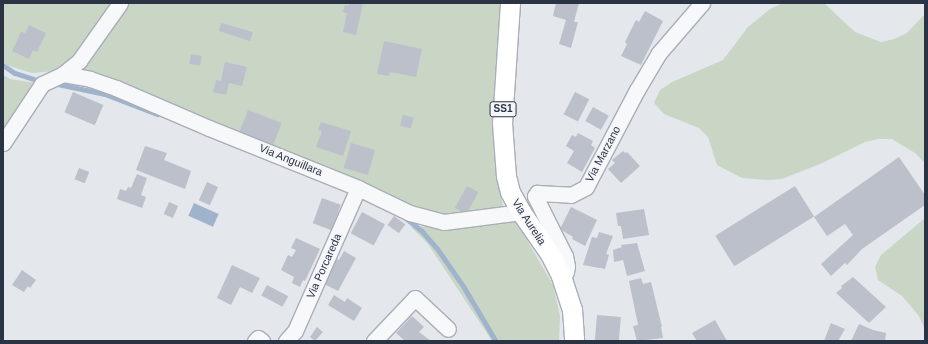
<!DOCTYPE html>
<html>
<head>
<meta charset="utf-8">
<style>
  body { margin:0 }
  #map { position:relative; width:928px; height:344px; overflow:hidden; background:#e4e7ec; font-family:Arial,sans-serif }
  div>[style] { position:absolute }
  .green>* { inset:0; background:#c9d6c5 }
  .water>* { inset:0; background:#9fb4cc; transform-origin:0 0 }
  .stream>* { height:4.5px; margin:-2.25px; padding:0 2.25px; transform-origin:2.25px; border-radius:2.25px; background:#9fb4cc }
  .building>* { inset:0; background:#bbc0ca; transform-origin:0 0 }
  .roads { filter:drop-shadow(1px 0 #a9aeb7) drop-shadow(-1px 0 #a9aeb7) drop-shadow(0 1px #a9aeb7) drop-shadow(0 -1px #a9aeb7) }
  .minor>* { height:15px; margin:-7.5px; padding:0 7.5px; transform-origin:7.5px; border-radius:7.5px; background:#f7f8fa }
  .major>* { height:19px; margin:-9.5px; padding:0 9.5px; transform-origin:9.5px; border-radius:9.5px; background:#fff }
  span { translate:-50% -50%; white-space:nowrap; text-align:center; line-height:1.15; -webkit-text-stroke:3px #f4f6f9; paint-order:stroke }
  .shield-label span { padding:1px 3px; background:#f4f6f9; border:1px solid; border-radius:3px; -webkit-text-stroke-width:0 }
  .shield-label { font-size:10px; color:#2b3445; font-weight:700 }
  .street-label { font-size:11px; color:#2b3445 }
  .frame { position:absolute; inset:0; border:4px solid #2b3445; pointer-events:none }
</style>
</head>
<body>
<div id="map">
  <div class="green">
    <i style="clip-path:polygon(3px 3px,500px 3px,494px 124px,496px 175px,504px 210px,450px 219px,423px 214px,56px 71px,32px 73px,9px 66px,3px 62px)"></i>
    <i style="clip-path:polygon(783px 3px,825px 4px,855px 32px,881px 42px,894px 39px,907px 33px,925px 14px,925px 163px,915px 153px,892px 139px,878px 139px,865px 142px,820px 164px,782px 179px,769px 180px,742px 178px,717px 165px,708px 137px,699px 128px,664px 114px,654px 103px,660px 90px,672px 82px,723px 60px,748px 27px,770px 9px)"></i>
    <i style="clip-path:polygon(3px 75px,10px 79px,42px 84px,3px 143px)"></i>
    <i style="clip-path:polygon(513px 216px,553px 285px,560px 316px,559px 341px,492px 341px,428px 244px,411px 227px,452px 225px)"></i>
    <i style="clip-path:polygon(925px 218px,925px 330px,919px 316px,902px 296px,878px 280px,875px 267px,881px 255px)"></i>
  </div>
  <div class="water">
    <i style="left:194px;top:203px;width:27px;height:14px;rotate:24deg"></i>
  </div>
  <div class="stream">
    <i style="left:3px;top:65px;width:14px;rotate:34deg"></i>
    <i style="left:15px;top:73px;width:26px;rotate:18deg"></i>
    <i style="left:53px;top:83px;width:53px;rotate:11.9deg"></i>
    <i style="left:105px;top:94px;width:56px;rotate:21deg"></i>
    <i style="left:406px;top:218px;width:21px;rotate:39deg"></i>
    <i style="left:422px;top:231px;width:23px;rotate:49deg"></i>
    <i style="left:437px;top:248px;width:47px;rotate:55.3deg"></i>
    <i style="left:464px;top:287px;width:63px;rotate:59.3deg"></i>
  </div>
  <div class="building">
    <i style="clip-path:polygon(349px 3px,363px 3px,356px 35px,343px 32px,347px 13px,343px 12px,345px 5px,348px 6px)"></i>
    <i style="clip-path:polygon(556px 3px,579px 3px,574px 22px,578px 22px,571px 48px,559px 44px,566px 20px,553px 16px)"></i>
    <i style="clip-path:polygon(645px 11px,663px 21px,641px 65px,621px 56px,627px 44px,625px 42px,636px 20px,639px 22px)"></i>
    <i style="clip-path:polygon(221px 23px,253px 32px,250px 41px,219px 31px)"></i>
    <i style="clip-path:polygon(29px 25px,46px 33px,37px 52px,33px 50px,29px 59px,12px 51px,21px 32px,25px 33px)"></i>
    <i style="clip-path:polygon(384px 41px,422px 49px,416px 77px,390px 72px,389px 76px,377px 74px)"></i>
    <i style="left:191px;top:54px;width:11px;height:10px;rotate:10deg"></i>
    <i style="clip-path:polygon(225px 62px,247px 67px,242px 86px,229px 83px,226px 95px,213px 92px,216px 80px,221px 81px)"></i>
    <i style="left:73px;top:92px;width:33px;height:22px;rotate:23deg"></i>
    <i style="left:575px;top:92px;width:16px;height:25px;rotate:27deg"></i>
    <i style="left:593px;top:107px;width:18px;height:16px;rotate:29deg"></i>
    <i style="left:248px;top:110px;width:36px;height:26px;rotate:21deg"></i>
    <i style="left:403px;top:115px;width:11px;height:11px;rotate:15deg"></i>
    <i style="clip-path:polygon(321px 122px,351px 131px,343px 156px,316px 147px,322px 131px,318px 130px)"></i>
    <i style="clip-path:polygon(578px 133px,593px 141px,591px 145px,595px 148px,582px 172px,567px 163px,574px 151px,566px 146px,572px 135px,576px 137px)"></i>
    <i style="left:351px;top:143px;width:25px;height:26px;rotate:16deg"></i>
    <i style="clip-path:polygon(145px 146px,167px 153px,164px 160px,191px 171px,185px 189px,136px 170px)"></i>
    <i style="clip-path:polygon(623px 151px,625px 153px,627px 152px,640px 166px,621px 183px,608px 169px,615px 163px,612px 160px)"></i>
    <i style="clip-path:polygon(899px 157px,925px 195px,925px 205px,862px 249px,847px 265px,845px 263px,831px 276px,821px 264px,853px 235px,845px 224px,827px 236px,814px 217px)"></i>
    <i style="left:79px;top:168px;width:11px;height:12px;rotate:22deg"></i>
    <i style="clip-path:polygon(137px 174px,147px 178px,141px 195px,146px 197px,142px 208px,117px 199px,120px 189px,126px 191px,128px 187px,131px 188px)"></i>
    <i style="left:207px;top:182px;width:12px;height:20px;rotate:24deg"></i>
    <i style="left:467px;top:186px;width:13px;height:25px;rotate:29deg"></i>
    <i style="left:795px;top:186px;width:36px;height:94px;rotate:58deg"></i>
    <i style="left:322px;top:198px;width:20px;height:27px;rotate:20deg"></i>
    <i style="left:169px;top:202px;width:10px;height:13px;rotate:24deg"></i>
    <i style="clip-path:polygon(571px 207px,597px 220px,585px 246px,572px 239px,573px 237px,560px 229px)"></i>
    <i style="clip-path:polygon(644px 209px,649px 235px,623px 239px,621px 226px,618px 226px,616px 213px)"></i>
    <i style="left:362px;top:212px;width:26px;height:24px;rotate:28deg"></i>
    <i style="left:394px;top:216px;width:14px;height:11px;rotate:36deg"></i>
    <i style="clip-path:polygon(599px 232px,613px 236px,606px 254px,609px 255px,605px 269px,583px 265px,592px 237px,597px 238px)"></i>
    <i style="clip-path:polygon(296px 238px,320px 249px,305px 281px,303px 280px,300px 287px,292px 283px,294px 277px,281px 270px,288px 255px,292px 257px,296px 250px,291px 248px)"></i>
    <i style="clip-path:polygon(637px 243px,645px 271px,627px 276px,623px 260px,614px 262px,613px 250px,622px 247px,621px 245px)"></i>
    <i style="clip-path:polygon(344px 251px,356px 258px,338px 291px,322px 283px,335px 258px,339px 260px)"></i>
    <i style="clip-path:polygon(232px 265px,260px 278px,252px 293px,240px 287px,231px 305px,217px 298px)"></i>
    <i style="clip-path:polygon(22px 270px,36px 280px,30px 288px,28px 286px,24px 292px,12px 285px)"></i>
    <i style="clip-path:polygon(853px 277px,886px 307px,869px 323px,836px 293px,842px 288px,841px 286px)"></i>
    <i style="clip-path:polygon(641px 278px,643px 284px,651px 282px,662px 327px,661px 327px,663px 338px,637px 341px,633px 326px,638px 325px,629px 281px)"></i>
    <i style="left:267px;top:285px;width:24px;height:12px;rotate:28deg"></i>
    <i style="clip-path:polygon(334px 295px,345px 302px,347px 298px,362px 308px,354px 321px,328px 305px)"></i>
    <i style="left:597px;top:315px;width:24px;height:26px;rotate:5deg"></i>
    <i style="clip-path:polygon(412px 316px,424px 327px,419px 332px,431px 341px,405px 341px,396px 333px)"></i>
    <i style="clip-path:polygon(715px 320px,727px 341px,697px 341px,692px 333px)"></i>
    <i style="clip-path:polygon(831px 323px,845px 329px,838px 341px,824px 341px)"></i>
    <i style="clip-path:polygon(859px 324px,873px 330px,886px 333px,885px 341px,851px 341px)"></i>
    <i style="clip-path:polygon(317px 327px,323px 332px,315px 341px,310px 337px)"></i>
  </div>
  <div class="roads">
    <div class="minor">
      <i style="left:63px;top:74px;width:27px;rotate:10deg"></i>
      <i style="left:90px;top:79px;width:28px;rotate:19deg"></i>
      <i style="left:116px;top:88px;width:101px;rotate:23.3deg"></i>
      <i style="left:209px;top:128px;width:161px;rotate:21.9deg"></i>
      <i style="left:358px;top:188px;width:58px;rotate:25.7deg"></i>
      <i style="left:410px;top:213px;width:35px;rotate:15deg"></i>
      <i style="left:444px;top:222px;width:78px;rotate:-7.4deg"></i>
      <i style="left:3px;top:143px;width:71px;rotate:-56.5deg"></i>
      <i style="left:42px;top:84px;width:23px;rotate:-25deg"></i>
      <i style="left:63px;top:74px;width:21px;rotate:-39deg"></i>
      <i style="left:79px;top:61px;width:71px;rotate:-54.7deg"></i>
      <i style="left:561px;top:276px;width:6px;rotate:-39deg"></i>
      <i style="left:566px;top:272px;width:6px;rotate:-81deg"></i>
      <i style="left:567px;top:266px;width:10px;rotate:-101deg"></i>
      <i style="left:565px;top:256px;width:67px;rotate:-116.6deg"></i>
      <i style="left:535px;top:196px;width:4px;rotate:-56deg"></i>
      <i style="left:537px;top:193px;width:34px;rotate:3deg"></i>
      <i style="left:571px;top:195px;width:17px;rotate:-28deg"></i>
      <i style="left:586px;top:187px;width:110px;rotate:-62.3deg"></i>
      <i style="left:637px;top:90px;width:43px;rotate:-59.3deg"></i>
      <i style="left:659px;top:53px;width:66px;rotate:-49.3deg"></i>
      <i style="left:255px;top:341px;width:4px;rotate:-45deg"></i>
      <i style="left:258px;top:338px;width:5px;rotate:37deg"></i>
      <i style="left:286px;top:341px;width:13px;rotate:-48deg"></i>
      <i style="left:295px;top:331px;width:156px;rotate:-66.2deg"></i>
      <i style="left:374px;top:341px;width:59px;rotate:-46.4deg"></i>
      <i style="left:415px;top:298px;width:45px;rotate:43.2deg"></i>
    </div>
    <div class="major">
      <i style="left:510px;top:3px;width:120px;rotate:93.8deg"></i>
      <i style="left:502px;top:123px;width:53px;rotate:85.7deg"></i>
      <i style="left:506px;top:176px;width:16px;rotate:76deg"></i>
      <i style="left:510px;top:192px;width:23px;rotate:61deg"></i>
      <i style="left:521px;top:212px;width:51px;rotate:55.4deg"></i>
      <i style="left:550px;top:254px;width:25px;rotate:63deg"></i>
      <i style="left:561px;top:276px;width:35px;rotate:72deg"></i>
      <i style="left:572px;top:309px;width:32px;rotate:86deg"></i>
    </div>
  </div>
  <div class="shield-label">
    <span style="left:503px;top:109px">SS1</span>
  </div>
  <div class="street-label">
    <span style="left:603px;top:154px;rotate:-62deg">Via Marzano</span>
    <span style="left:291px;top:160px;rotate:22deg">Via Anguillara</span>
    <span style="left:529px;top:222px;rotate:57deg">Via Aurelia</span>
    <span style="left:324px;top:266px;rotate:-66deg">Via Porcareda</span>
  </div>
  <div class="frame"></div>
</div>
</body>
</html>
